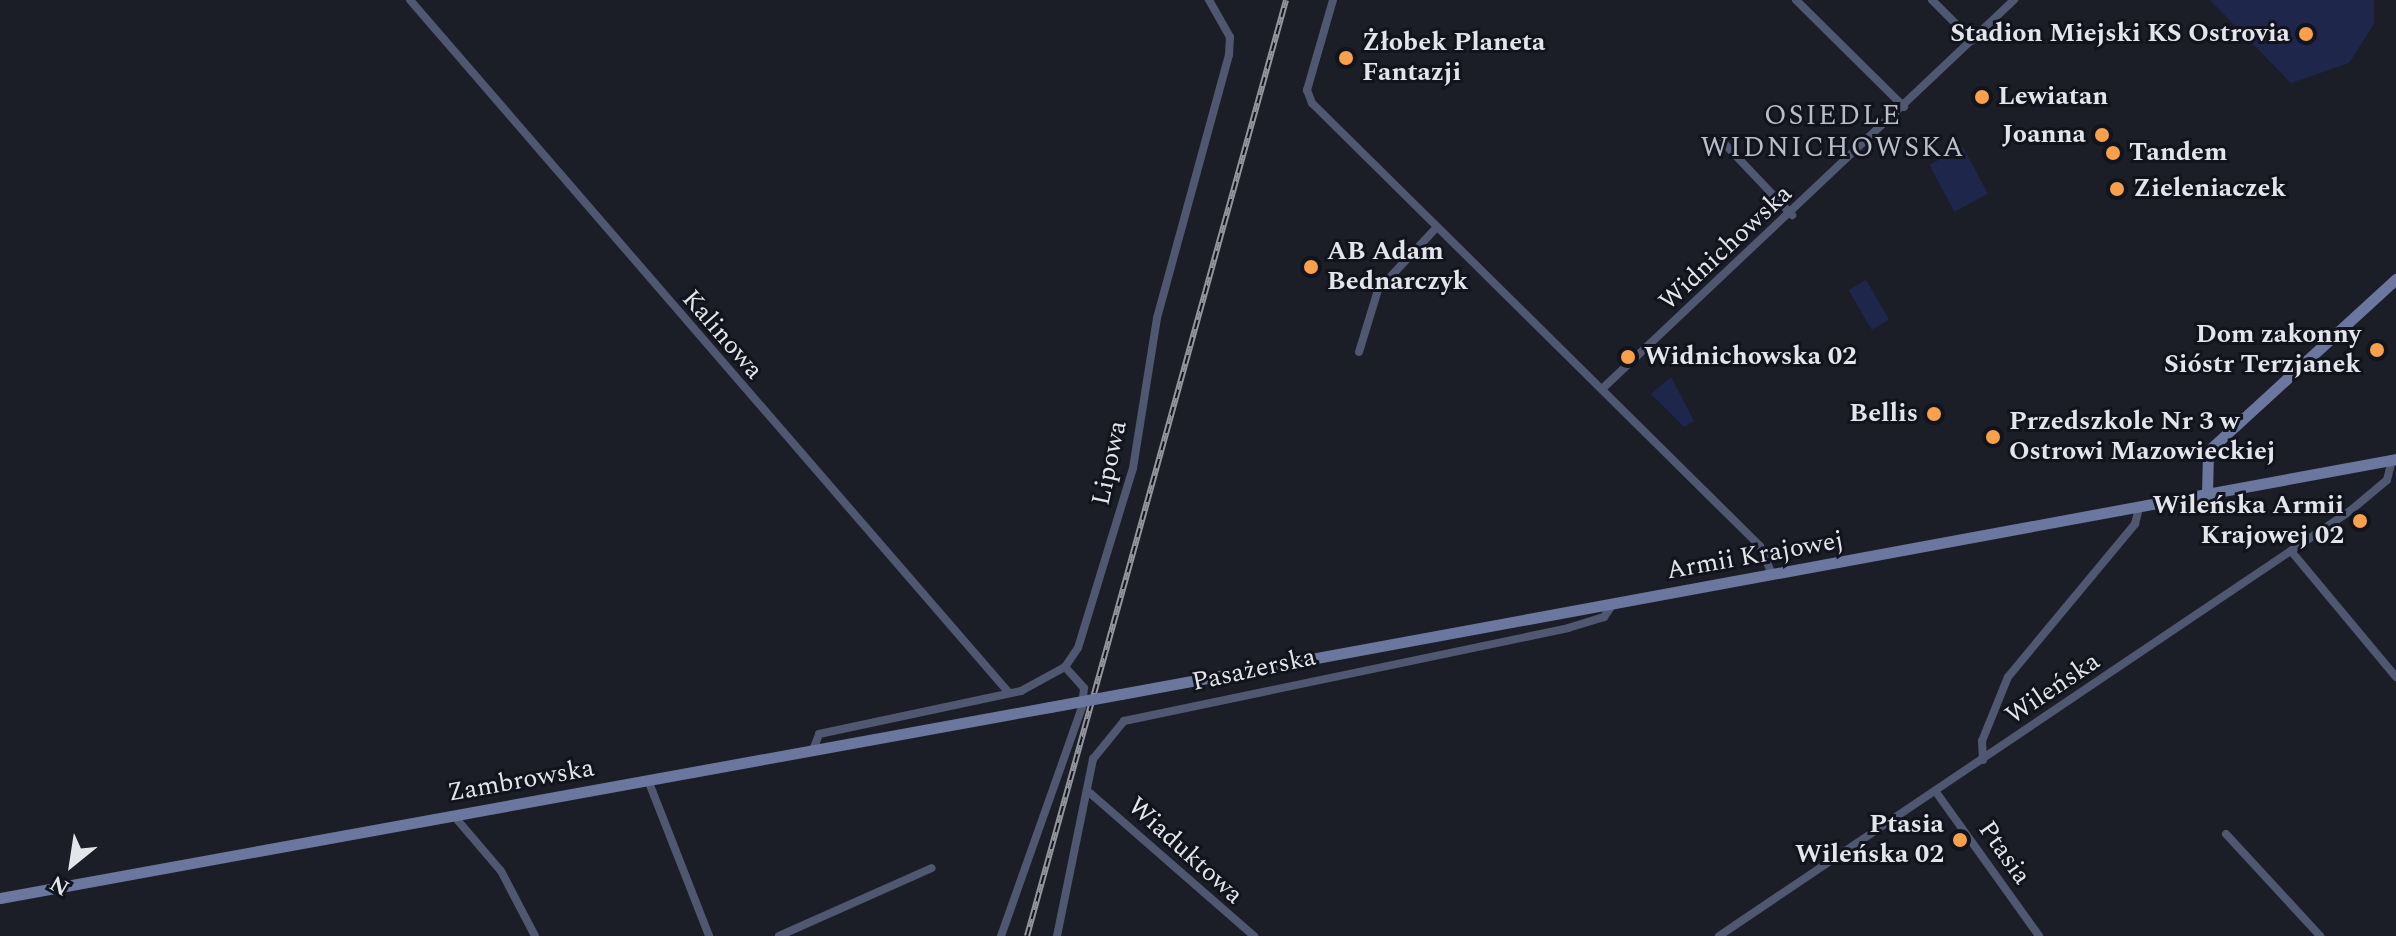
<!DOCTYPE html>
<html>
<head>
<meta charset="utf-8">
<style>
  body { margin:0 }
  #map { position:relative; width:2396px; height:936px; overflow:hidden; background:#1b1e27; font-family:Spectral,serif }
  div>[style] { position:absolute }
  .green>* { inset:0; background:#1e274b; transform-origin:0 0 }
  .street>* { height:8px; margin:-4px; padding:0 4px; transform-origin:4px; border-radius:4px; background:#505770 }
  .secondary>* { height:11px; margin:-5.5px; padding:0 5.5px; transform-origin:5.5px; border-radius:5.5px; background:#6b779f }
  .rail>* { height:6px; margin-top:-3px; transform-origin:0; background:repeating-linear-gradient(90deg,#12141d 0 9px,#94969d 0 18px); box-sizing:border-box; border-block:2px solid #94969d }
  .secondary-bridge>* { height:11px; margin:-5.5px; padding:0 5.5px; transform-origin:5.5px; border-radius:5.5px; background:#6b779f }
  .dots>* { width:22px; height:22px; translate:-50% -50%; box-sizing:border-box; border:4px solid #12141d; border-radius:50% }
  span { translate:-50% -50%; white-space:nowrap; text-align:center; line-height:1.15; -webkit-text-stroke:6px #12141d; paint-order:stroke }
  .poi-label { font-size:26px; color:#e3e5eb; font-weight:700 }
  .right { translate:-100% -50%; text-align:right }
  .left { translate:0 -50%; text-align:left }
  .street-label { font-size:26px; color:#e3e5eb }
  .neighbourhood-label { font-size:28px; color:#b9bdca; letter-spacing:2px }
  .north { position:absolute; left:32px; top:824px; width:80px; height:80px; -webkit-text-stroke:6px #12141d; paint-order:stroke; rotate:210deg; font-size:22px; font-weight:700; line-height:32px; text-align:center; color:#e3e5eb }
  .north::after { content:''; display:block; margin:auto; width:28px; height:36px; background:#e3e5eb; clip-path:polygon(50% 0,100% 100%,50% 72%,0 100%) }
</style>
</head>
<body>
<div id="map">
  <div class="green">
    <i style="clip-path:polygon(2210px 0,2374px 0,2374px 24px,2349px 63px,2291px 83px)"></i>
    <i style="left:1963px;top:147px;width:53px;height:38px;rotate:62deg"></i>
    <i style="left:1866px;top:280px;width:46px;height:20px;rotate:60deg"></i>
    <i style="clip-path:polygon(1671px 377px,1694px 421px,1684px 427px,1651px 394px)"></i>
  </div>
  <div class="street">
    <i style="left:410px;top:0;width:916px;rotate:49.16deg"></i>
    <i style="left:1333px;top:0;width:94px;rotate:106.1deg"></i>
    <i style="left:1307px;top:90px;width:14px;rotate:69deg"></i>
    <i style="left:1312px;top:103px;width:630px;rotate:44.68deg"></i>
    <i style="left:1760px;top:546px;width:30px;rotate:67deg"></i>
    <i style="left:1796px;top:0;width:152px;rotate:44.7deg"></i>
    <i style="left:1932px;top:0;width:57px;rotate:45deg"></i>
    <i style="left:1720px;top:139px;width:105px;rotate:46.5deg"></i>
    <i style="left:1359px;top:352px;width:65px;rotate:-73deg"></i>
    <i style="left:1378px;top:290px;width:86px;rotate:-46.9deg"></i>
    <i style="left:1602px;top:389px;width:567px;rotate:-43.36deg"></i>
    <i style="left:2291px;top:551px;width:164px;rotate:50.2deg"></i>
    <i style="left:813px;top:750px;width:17px;rotate:-69deg"></i>
    <i style="left:819px;top:734px;width:207px;rotate:-12deg"></i>
    <i style="left:1021px;top:691px;width:50px;rotate:-28.6deg"></i>
    <i style="left:1065px;top:667px;width:23px;rotate:-56deg"></i>
    <i style="left:1078px;top:648px;width:188px;rotate:-73deg"></i>
    <i style="left:1133px;top:468px;width:152px;rotate:-80.9deg"></i>
    <i style="left:1157px;top:318px;width:273px;rotate:-74.7deg"></i>
    <i style="left:1229px;top:55px;width:18px;rotate:-87deg"></i>
    <i style="left:1230px;top:37px;width:43px;rotate:-119.6deg"></i>
    <i style="left:1983px;top:760px;width:19px;rotate:-93deg"></i>
    <i style="left:1982px;top:741px;width:69px;rotate:-67.9deg"></i>
    <i style="left:2008px;top:677px;width:199px;rotate:-50.3deg"></i>
    <i style="left:2135px;top:524px;width:16px;rotate:-76deg"></i>
    <i style="left:648px;top:780px;width:168px;rotate:68.6deg"></i>
    <i style="left:1936px;top:792px;width:177px;rotate:54.4deg"></i>
    <i style="left:1090px;top:793px;width:218px;rotate:41.1deg"></i>
    <i style="left:454px;top:816px;width:72px;rotate:49.5deg"></i>
    <i style="left:501px;top:871px;width:73px;rotate:62.4deg"></i>
    <i style="left:2226px;top:834px;width:139px;rotate:47.3deg"></i>
    <i style="left:779px;top:936px;width:167px;rotate:-24deg"></i>
    <i style="left:1001px;top:936px;width:243px;rotate:-70.5deg"></i>
    <i style="left:1082px;top:707px;width:19px;rotate:-84deg"></i>
    <i style="left:1084px;top:688px;width:28px;rotate:-132deg"></i>
    <i style="left:1057px;top:936px;width:181px;rotate:-78.5deg"></i>
    <i style="left:1093px;top:759px;width:49px;rotate:-50.8deg"></i>
    <i style="left:1124px;top:721px;width:454px;rotate:-11.8deg"></i>
    <i style="left:1568px;top:628px;width:38px;rotate:-17deg"></i>
    <i style="left:1604px;top:617px;width:16px;rotate:-55deg"></i>
    <i style="left:1719px;top:936px;width:761px;rotate:-33.96deg"></i>
    <i style="left:2350px;top:511px;width:48px;rotate:-40deg"></i>
    <i style="left:2387px;top:480px;width:21px;rotate:-76deg"></i>
  </div>
  <div class="secondary">
    <i style="left:2207px;top:495px;width:44px;rotate:-88.7deg"></i>
    <i style="left:2208px;top:451px;width:255px;rotate:-42.5deg"></i>
    <i style="left:1121px;top:694px;width:1296px;rotate:-10.44deg"></i>
    <i style="left:0;top:898px;width:1067px;rotate:-10.31deg"></i>
  </div>
  <div class="rail">
    <i style="left:1027px;top:936px;width:971px;rotate:-74.53deg"></i>
  </div>
  <div class="secondary-bridge">
    <i style="left:1050px;top:707px;width:72px;rotate:-10.4deg"></i>
  </div>
  <div class="dots">
    <i style="left:2306px;top:34px;background:#f8a04b"></i>
    <i style="left:1346px;top:58px;background:#f8a04b"></i>
    <i style="left:1982px;top:97px;background:#f8a04b"></i>
    <i style="left:2102px;top:135px;background:#f8a04b"></i>
    <i style="left:2113px;top:153px;background:#f8a04b"></i>
    <i style="left:2117px;top:189px;background:#f8a04b"></i>
    <i style="left:1311px;top:267px;background:#f8a04b"></i>
    <i style="left:2377px;top:350px;background:#f8a04b"></i>
    <i style="left:1628px;top:357px;background:#f8a04b"></i>
    <i style="left:1934px;top:414px;background:#f8a04b"></i>
    <i style="left:1993px;top:437px;background:#f8a04b"></i>
    <i style="left:2360px;top:521px;background:#f8a04b"></i>
    <i style="left:1960px;top:840px;background:#f8a04b"></i>
  </div>
  <div class="poi-label">
    <span class="right" style="left:2290px;top:34px">Stadion Miejski KS Ostrovia</span>
    <span class="left" style="left:1362px;top:58px">Żłobek Planeta<br>Fantazji</span>
    <span class="left" style="left:1998px;top:97px">Lewiatan</span>
    <span class="right" style="left:2086px;top:135px">Joanna</span>
    <span class="left" style="left:2129px;top:153px">Tandem</span>
    <span class="left" style="left:2133px;top:189px">Zieleniaczek</span>
    <span class="left" style="left:1327px;top:267px">AB Adam<br>Bednarczyk</span>
    <span class="right" style="left:2361px;top:350px">Dom zakonny<br>Sióstr Terzjanek</span>
    <span class="left" style="left:1644px;top:357px">Widnichowska 02</span>
    <span class="right" style="left:1918px;top:414px">Bellis</span>
    <span class="left" style="left:2009px;top:437px">Przedszkole Nr 3 w<br>Ostrowi Mazowieckiej</span>
    <span class="right" style="left:2344px;top:521px">Wileńska Armii<br>Krajowej 02</span>
    <span class="right" style="left:1944px;top:840px">Ptasia<br>Wileńska 02</span>
  </div>
  <div class="street-label">
    <span style="left:1726px;top:248px;rotate:-43deg">Widnichowska</span>
    <span style="left:722px;top:335px;rotate:49deg">Kalinowa</span>
    <span style="left:1110px;top:463px;rotate:-78deg">Lipowa</span>
    <span style="left:1755px;top:556px;rotate:-10deg">Armii Krajowej</span>
    <span style="left:1254px;top:670px;rotate:-12deg">Pasażerska</span>
    <span style="left:2053px;top:689px;rotate:-34deg">Wileńska</span>
    <span style="left:521px;top:781px;rotate:-10deg">Zambrowska</span>
    <span style="left:1185px;top:851px;rotate:42deg">Wiaduktowa</span>
    <span style="left:2004px;top:853px;rotate:55deg">Ptasia</span>
  </div>
  <div class="neighbourhood-label">
    <span style="left:1833px;top:132px">OSIEDLE<br>WIDNICHOWSKA</span>
  </div>
  <div class="north">N</div>
</div>
</body>
</html>
